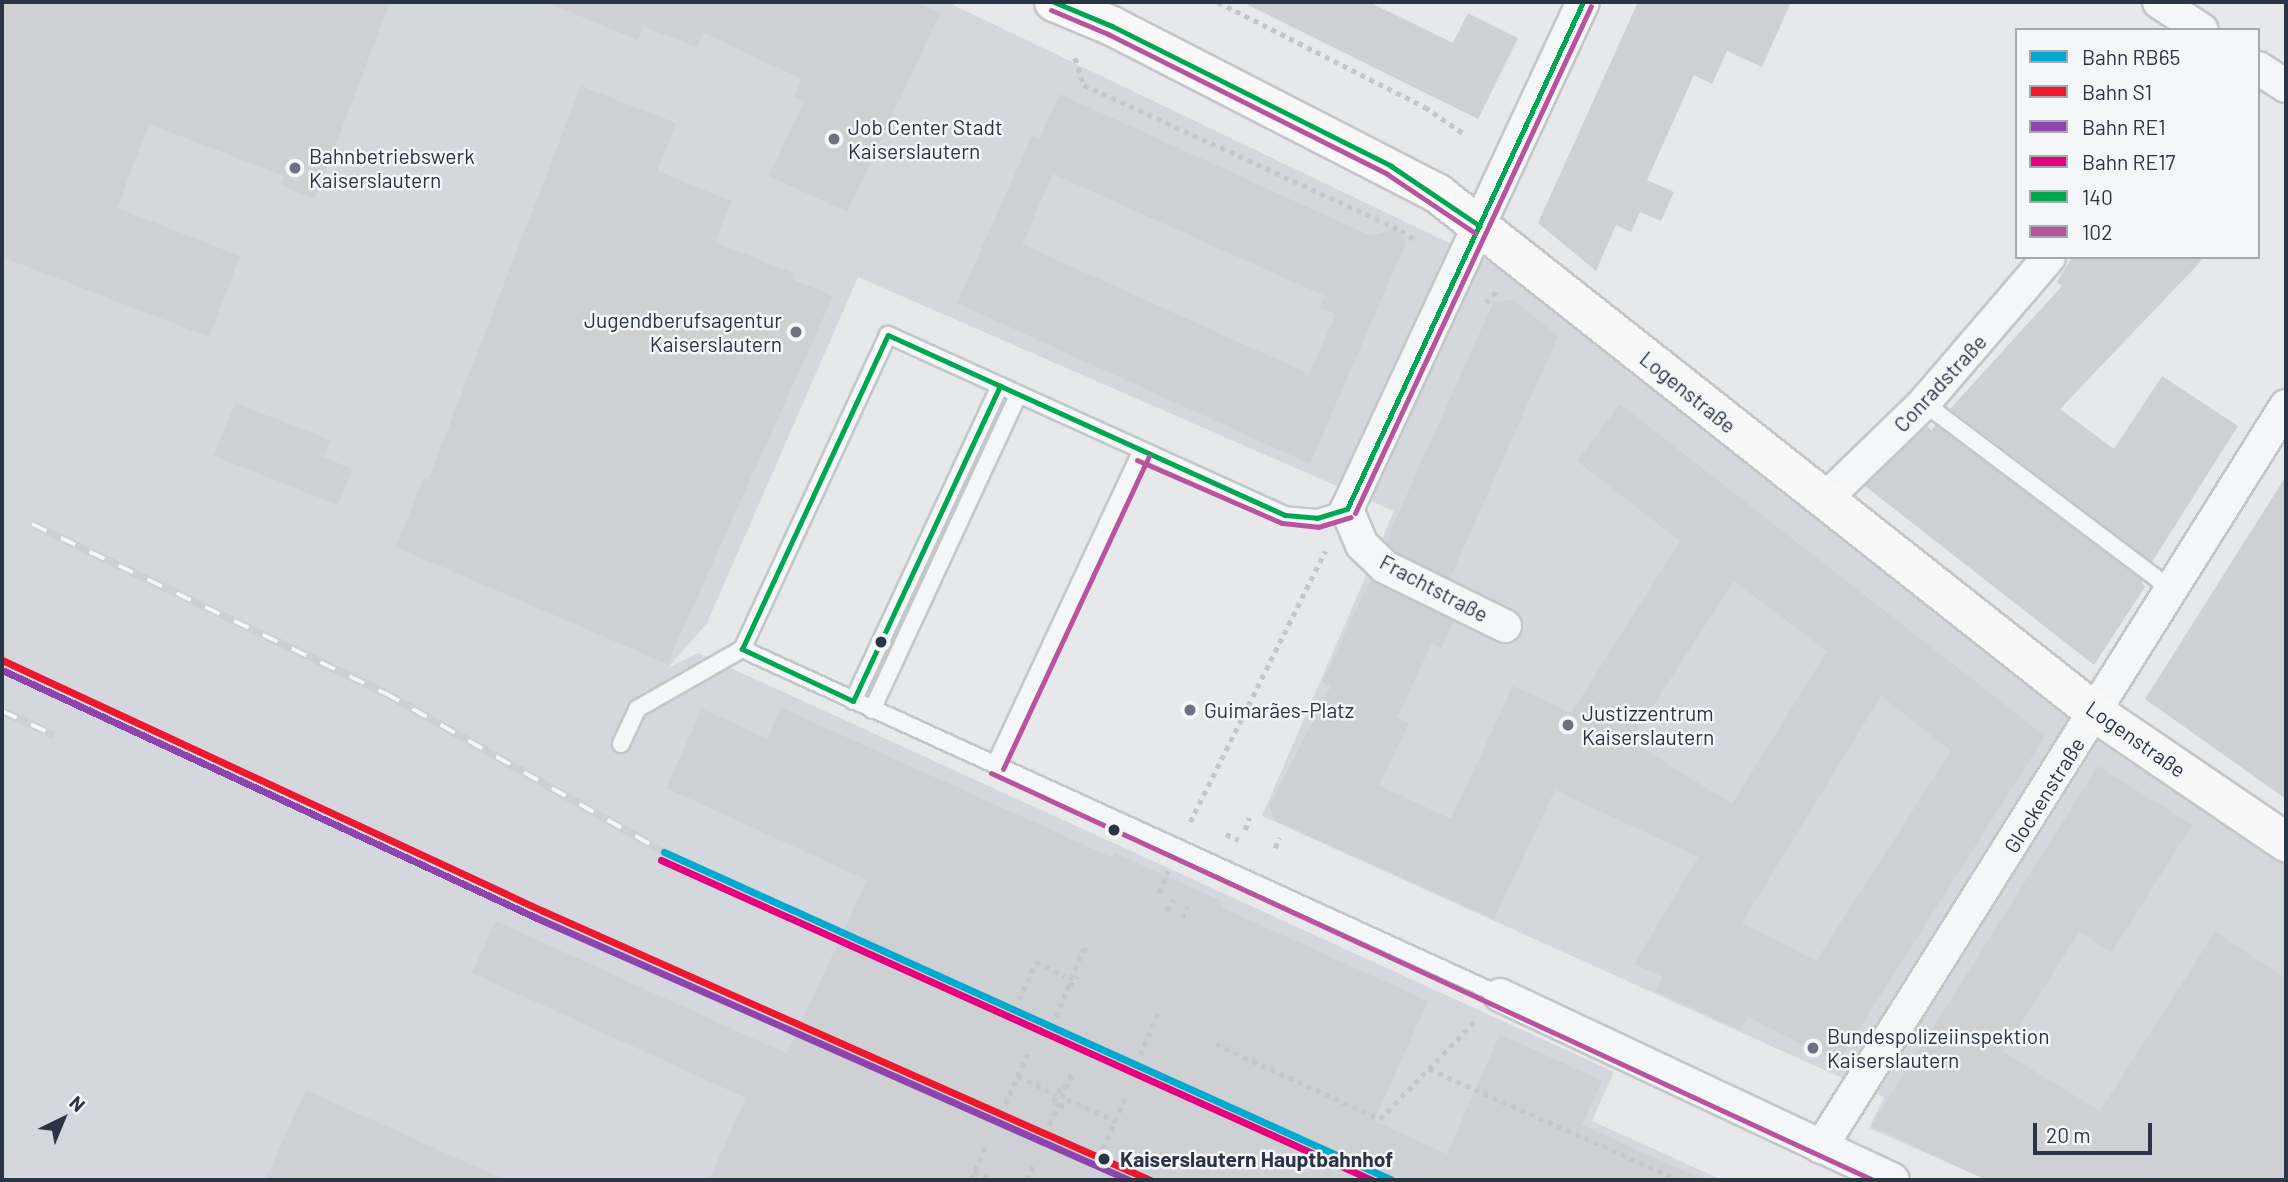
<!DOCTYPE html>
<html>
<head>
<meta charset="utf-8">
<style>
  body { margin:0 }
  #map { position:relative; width:2288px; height:1182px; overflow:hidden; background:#e6e8ea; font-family:Barlow,sans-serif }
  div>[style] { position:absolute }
  .built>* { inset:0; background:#d4d7dd }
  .building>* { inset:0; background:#ced0d3 }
  .path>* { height:4.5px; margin-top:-2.25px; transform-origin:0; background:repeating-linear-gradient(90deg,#c5c6ca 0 5px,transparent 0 10px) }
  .roads { filter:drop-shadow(2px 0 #c4c6c8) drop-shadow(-2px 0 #c4c6c8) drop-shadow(0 2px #c4c6c8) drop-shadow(0 -2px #c4c6c8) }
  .lane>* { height:16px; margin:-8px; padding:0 8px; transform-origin:8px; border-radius:8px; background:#f5f6f7 }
  .street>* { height:32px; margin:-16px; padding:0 16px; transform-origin:16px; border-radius:16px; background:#f5f6f7 }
  .primary>* { height:38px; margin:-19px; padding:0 19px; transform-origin:19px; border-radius:19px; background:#f8f8f8 }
  .rail>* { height:8px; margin-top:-4px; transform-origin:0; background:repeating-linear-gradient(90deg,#f4f6f9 0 16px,#cecfd2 0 32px); box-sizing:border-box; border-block:2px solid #cecfd2 }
  .bus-1>* { height:5px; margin:-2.5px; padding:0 2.5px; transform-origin:2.5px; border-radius:2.5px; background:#00a651 }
  .bus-2>* { height:5px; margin:-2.5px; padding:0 2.5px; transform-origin:2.5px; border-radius:2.5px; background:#b8549e }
  .rail-1>* { height:7px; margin:-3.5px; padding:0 3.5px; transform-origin:3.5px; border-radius:3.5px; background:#00a9ce }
  .rail-2>* { height:7px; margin:-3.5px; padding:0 3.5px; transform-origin:3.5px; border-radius:3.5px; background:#ec192e }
  .rail-3>* { height:7px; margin:-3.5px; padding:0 3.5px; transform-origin:3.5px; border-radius:3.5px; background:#8e44ad }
  .rail-4>* { height:7px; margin:-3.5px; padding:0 3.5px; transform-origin:3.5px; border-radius:3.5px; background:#e5007d }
  .dots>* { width:19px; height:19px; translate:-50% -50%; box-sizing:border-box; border:4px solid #f4f6f9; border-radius:50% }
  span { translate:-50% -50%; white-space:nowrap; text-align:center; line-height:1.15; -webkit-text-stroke:5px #f4f6f9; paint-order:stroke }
  .poi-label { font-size:21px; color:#2b3445 }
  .left { translate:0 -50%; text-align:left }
  .right { translate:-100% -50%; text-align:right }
  .street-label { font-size:21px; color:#2b3445 }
  .stop-label { font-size:21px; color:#2b3445; font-weight:700 }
  .frame { position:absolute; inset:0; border:4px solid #2b3445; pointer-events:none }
  .legend { position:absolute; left:2015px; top:28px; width:245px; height:231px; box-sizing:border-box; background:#f4f6f9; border:2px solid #a4a8b1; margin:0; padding:9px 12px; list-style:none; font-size:21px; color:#2b3445 }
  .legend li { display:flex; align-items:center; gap:14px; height:35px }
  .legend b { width:35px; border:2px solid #a4a8b1 }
  .north { position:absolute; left:28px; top:1084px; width:70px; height:70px; -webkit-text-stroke:5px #f4f6f9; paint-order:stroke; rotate:43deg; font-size:19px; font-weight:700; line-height:28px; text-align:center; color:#2b3445 }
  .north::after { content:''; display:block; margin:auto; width:24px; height:32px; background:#2b3445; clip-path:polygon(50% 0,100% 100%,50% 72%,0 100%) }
  .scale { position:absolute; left:2033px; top:1123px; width:119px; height:32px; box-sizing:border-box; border:4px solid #2b3445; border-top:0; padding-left:9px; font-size:21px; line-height:24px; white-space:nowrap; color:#2b3445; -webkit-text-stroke:5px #f4f6f9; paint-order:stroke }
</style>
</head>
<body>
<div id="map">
  <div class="built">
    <i style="clip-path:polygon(2px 2px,947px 2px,1514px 274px,1796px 502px,2121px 745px,2286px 857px,2286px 1180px,1987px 1180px,1869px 1128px,1884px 1097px,1262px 816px,1394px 511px,858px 277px,707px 623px,668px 668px,698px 653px,1614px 1072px,1592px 1121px,1722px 1180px,2px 1180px)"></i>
  </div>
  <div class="building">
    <i style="clip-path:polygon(2px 2px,390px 2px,315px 199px,280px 185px,284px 176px,149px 124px,117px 208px,240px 256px,209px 337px,2px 257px)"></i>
    <i style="clip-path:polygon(546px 2px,915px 2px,940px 13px,847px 212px,769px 176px,804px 102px,794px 96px,802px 79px,702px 32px,697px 47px,643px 26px,638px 40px)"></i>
    <i style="clip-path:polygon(1242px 2px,1369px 2px,1453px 43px,1468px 13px,1518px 38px,1478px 119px)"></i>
    <i style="clip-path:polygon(1638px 2px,1791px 2px,1762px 67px,1727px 51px,1712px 84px,1694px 75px,1647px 180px,1674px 192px,1661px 221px,1640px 212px,1631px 232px,1616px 225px,1596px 271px,1538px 223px)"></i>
    <i style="clip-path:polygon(581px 86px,676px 123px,657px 171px,731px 201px,715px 242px,795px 274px,792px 279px,833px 296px,667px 664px,396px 547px,424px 477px,428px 480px)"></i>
    <i style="clip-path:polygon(evenodd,1060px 94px,1371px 236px,1395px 229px,1406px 242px,1310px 464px,957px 303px,1032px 136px,1039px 140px,1060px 94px,1053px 174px,1325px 296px,1320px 307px,1336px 314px,1309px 374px,1022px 244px,1053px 174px)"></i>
    <i style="clip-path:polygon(2072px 257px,2205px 257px,2060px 409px,2114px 449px,2162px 376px,2238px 426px,2152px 562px,1950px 409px,2062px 286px,2057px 282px)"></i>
    <i style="clip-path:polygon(1512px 299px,1558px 336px,1450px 578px,1396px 552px,1388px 545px,1390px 532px,1493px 303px)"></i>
    <i style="clip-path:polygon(235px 403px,330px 440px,323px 457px,352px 469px,338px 505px,214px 456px)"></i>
    <i style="clip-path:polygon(evenodd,1620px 404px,2045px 736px,1838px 1062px,1748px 1017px,1740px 1030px,1655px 991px,1663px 977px,1634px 964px,1698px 857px,1555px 790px,1494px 919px,1276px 821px,1269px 806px,1331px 686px,1322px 682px,1371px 579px,1454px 621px,1441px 648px,1432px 643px,1397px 717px,1409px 723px,1379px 785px,1451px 819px,1513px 686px,1571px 713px,1680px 541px,1577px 461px,1620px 404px,1734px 581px,1827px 651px,1732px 804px,1630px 741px,1734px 581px,1620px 404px,1881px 696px,1951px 751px,1816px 961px,1742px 923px,1881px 696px)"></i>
    <i style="clip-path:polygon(1936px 425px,2141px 580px,2145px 587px,2094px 665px,1865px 486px,1927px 426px,1931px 430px)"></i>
    <i style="clip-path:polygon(2286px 476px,2286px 799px,2145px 699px)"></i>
    <i style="clip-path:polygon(782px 708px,1113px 858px,1115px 853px,1224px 902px,1221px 907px,1428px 1001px,1374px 1121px,1447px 1154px,1500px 1034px,1602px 1081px,1582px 1125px,1704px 1180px,709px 1180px,746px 1098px,472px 973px,496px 921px,787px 1054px,867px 880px,666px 788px,702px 709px,767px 739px)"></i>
    <i style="clip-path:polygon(2098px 766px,2192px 825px,2112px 952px,2079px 932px,2003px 1052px,2100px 1111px,2215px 932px,2286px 978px,2286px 1180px,1986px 1180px,1871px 1126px)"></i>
    <i style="clip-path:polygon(306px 1090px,505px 1180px,265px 1180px)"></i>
  </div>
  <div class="path">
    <i style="left:1218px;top:2px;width:232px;rotate:26.9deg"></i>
    <i style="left:1425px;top:107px;width:50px;rotate:34.3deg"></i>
    <i style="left:1075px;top:58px;width:28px;rotate:72deg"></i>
    <i style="left:1084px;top:85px;width:349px;rotate:24.6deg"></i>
    <i style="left:1401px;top:230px;width:19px;rotate:36deg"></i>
    <i style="left:1486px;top:303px;width:18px;rotate:-49deg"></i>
    <i style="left:1190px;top:822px;width:303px;rotate:-63.5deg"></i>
    <i style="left:1245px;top:830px;width:13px;rotate:-72deg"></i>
    <i style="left:1226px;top:834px;width:14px;rotate:25deg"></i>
    <i style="left:1275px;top:848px;width:11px;rotate:-68deg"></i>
    <i style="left:1159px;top:893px;width:24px;rotate:-68deg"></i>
    <i style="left:1167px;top:911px;width:13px;rotate:-61deg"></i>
    <i style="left:1182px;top:918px;width:13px;rotate:-67deg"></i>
    <i style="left:1070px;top:986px;width:12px;rotate:-55deg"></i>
    <i style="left:1019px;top:1000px;width:42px;rotate:-65.9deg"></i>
    <i style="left:1036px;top:962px;width:32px;rotate:26deg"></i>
    <i style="left:1056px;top:1017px;width:73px;rotate:-68.3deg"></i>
    <i style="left:1083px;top:949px;width:5px;rotate:22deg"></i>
    <i style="left:1216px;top:1044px;width:180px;rotate:24.6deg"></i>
    <i style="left:1380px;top:1119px;width:136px;rotate:-45.9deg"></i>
    <i style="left:1140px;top:1055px;width:46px;rotate:-66.8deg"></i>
    <i style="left:1429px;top:1069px;width:274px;rotate:23.9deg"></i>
    <i style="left:1018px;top:1076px;width:43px;rotate:26deg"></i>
    <i style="left:1067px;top:1099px;width:54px;rotate:24.2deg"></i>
    <i style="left:1005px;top:1104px;width:56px;rotate:-65.7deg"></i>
    <i style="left:1064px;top:1107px;width:12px;rotate:-156deg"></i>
    <i style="left:1053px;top:1102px;width:18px;rotate:-63deg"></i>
    <i style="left:1061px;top:1086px;width:11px;rotate:27deg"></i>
    <i style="left:1049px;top:1125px;width:56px;rotate:-65.7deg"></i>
    <i style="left:1103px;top:1149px;width:56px;rotate:-66.7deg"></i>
    <i style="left:974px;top:1172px;width:22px;rotate:22deg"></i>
    <i style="left:971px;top:1180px;width:38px;rotate:-67deg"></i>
    <i style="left:1026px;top:1180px;width:16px;rotate:-63deg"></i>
  </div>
  <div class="roads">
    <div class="lane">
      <i style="left:1924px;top:403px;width:311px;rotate:37deg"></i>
      <i style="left:1347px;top:509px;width:31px;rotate:163deg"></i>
      <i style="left:1317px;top:518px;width:32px;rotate:-175deg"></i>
      <i style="left:1285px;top:515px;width:436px;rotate:-155.6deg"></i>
      <i style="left:888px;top:335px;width:346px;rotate:114.9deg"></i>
      <i style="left:742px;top:649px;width:833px;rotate:24.54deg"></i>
      <i style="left:853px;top:701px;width:348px;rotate:-65deg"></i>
      <i style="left:872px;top:710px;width:347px;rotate:-65.1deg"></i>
      <i style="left:621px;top:744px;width:38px;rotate:-65deg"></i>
      <i style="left:637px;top:709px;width:121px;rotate:-29.7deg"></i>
      <i style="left:995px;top:765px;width:345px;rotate:-65deg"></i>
    </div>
    <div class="street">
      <i style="left:2159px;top:2px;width:51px;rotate:33.1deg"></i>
      <i style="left:2258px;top:68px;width:33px;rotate:33deg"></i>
      <i style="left:1823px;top:501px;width:141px;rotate:-44.1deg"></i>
      <i style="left:1924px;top:403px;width:192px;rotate:-49.4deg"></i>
      <i style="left:1505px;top:626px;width:134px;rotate:-153.8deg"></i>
      <i style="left:1385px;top:567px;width:32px;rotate:-136deg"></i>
      <i style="left:1362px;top:545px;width:39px;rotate:-113deg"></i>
      <i style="left:1347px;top:509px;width:559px;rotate:-65.04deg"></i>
      <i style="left:1500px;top:995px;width:434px;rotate:25.2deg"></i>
      <i style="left:1821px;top:1147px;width:875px;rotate:-57.89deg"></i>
    </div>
    <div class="primary">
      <i style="left:1054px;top:2px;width:63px;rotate:22.5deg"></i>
      <i style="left:1112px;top:26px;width:365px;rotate:27.2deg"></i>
      <i style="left:1437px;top:193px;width:839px;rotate:38.28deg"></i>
      <i style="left:2096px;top:713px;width:230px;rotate:34.2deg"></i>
    </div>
  </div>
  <div class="rail">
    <i style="left:32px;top:524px;width:391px;rotate:25.6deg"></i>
    <i style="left:385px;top:693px;width:321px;rotate:29.7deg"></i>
    <i style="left:2px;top:711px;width:57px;rotate:24.8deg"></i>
  </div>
  <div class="bus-1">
    <i style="left:1054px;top:2px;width:63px;rotate:22.5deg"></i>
    <i style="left:1112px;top:26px;width:312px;rotate:26.6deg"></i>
    <i style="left:1391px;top:166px;width:107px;rotate:34deg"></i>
    <i style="left:888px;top:335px;width:436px;rotate:24.4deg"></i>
    <i style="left:1285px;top:515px;width:32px;rotate:5deg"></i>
    <i style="left:1317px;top:518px;width:31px;rotate:-17deg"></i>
    <i style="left:1347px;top:509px;width:559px;rotate:-65.04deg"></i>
    <i style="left:853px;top:701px;width:123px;rotate:-154.9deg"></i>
    <i style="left:742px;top:649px;width:346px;rotate:-65.1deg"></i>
    <i style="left:853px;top:701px;width:348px;rotate:-65deg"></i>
  </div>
  <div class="bus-2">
    <i style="left:1051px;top:10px;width:62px;rotate:22.8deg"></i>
    <i style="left:1108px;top:34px;width:312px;rotate:26.6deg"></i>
    <i style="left:1387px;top:174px;width:106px;rotate:33.8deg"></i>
    <i style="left:1137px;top:460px;width:158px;rotate:23.5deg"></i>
    <i style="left:1282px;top:523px;width:36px;rotate:6deg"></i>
    <i style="left:1318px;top:527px;width:34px;rotate:-17deg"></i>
    <i style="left:1355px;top:513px;width:559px;rotate:-65.04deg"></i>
    <i style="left:1003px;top:769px;width:345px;rotate:-65deg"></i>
    <i style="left:991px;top:773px;width:971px;rotate:24.77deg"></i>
  </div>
  <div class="rail-1">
    <i style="left:664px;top:852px;width:798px;rotate:24.25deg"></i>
  </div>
  <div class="rail-2">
    <i style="left:2px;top:660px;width:596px;rotate:24.89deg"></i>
    <i style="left:543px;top:911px;width:664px;rotate:23.9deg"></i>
  </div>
  <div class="rail-3">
    <i style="left:2px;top:670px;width:592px;rotate:24.88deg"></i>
    <i style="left:539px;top:919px;width:645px;rotate:23.86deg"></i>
  </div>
  <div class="rail-4">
    <i style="left:661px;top:860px;width:780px;rotate:24.23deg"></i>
  </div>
  <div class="dots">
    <i style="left:834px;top:139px;background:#6c737f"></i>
    <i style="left:295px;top:168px;background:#6c737f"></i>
    <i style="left:796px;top:332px;background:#6c737f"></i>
    <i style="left:881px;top:642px;background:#2b3445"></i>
    <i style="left:1190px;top:710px;background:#6c737f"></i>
    <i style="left:1568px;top:725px;background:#6c737f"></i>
    <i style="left:1114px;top:830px;background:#2b3445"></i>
    <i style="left:1813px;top:1048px;background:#6c737f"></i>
    <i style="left:1104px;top:1159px;background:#2b3445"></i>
  </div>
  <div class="poi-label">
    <span class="left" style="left:848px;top:139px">Job Center Stadt<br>Kaiserslautern</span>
    <span class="left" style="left:309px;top:168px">Bahnbetriebswerk<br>Kaiserslautern</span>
    <span class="right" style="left:782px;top:332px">Jugendberufsagentur<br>Kaiserslautern</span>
    <span class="left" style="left:1204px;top:710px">Guimarães-Platz</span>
    <span class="left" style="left:1582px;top:725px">Justizzentrum<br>Kaiserslautern</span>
    <span class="left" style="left:1827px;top:1048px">Bundespolizeiinspektion<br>Kaiserslautern</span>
  </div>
  <div class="street-label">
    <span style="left:1940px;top:383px;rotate:-47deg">Conradstraße</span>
    <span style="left:1688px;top:392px;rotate:39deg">Logenstraße</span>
    <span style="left:1434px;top:588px;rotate:28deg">Frachtstraße</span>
    <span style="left:2136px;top:739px;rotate:35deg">Logenstraße</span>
    <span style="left:2044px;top:795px;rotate:-58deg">Glockenstraße</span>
  </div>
  <div class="stop-label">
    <span class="left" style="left:1120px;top:1159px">Kaiserslautern Hauptbahnhof</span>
  </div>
  <div class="frame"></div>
  <ul class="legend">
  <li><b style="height:9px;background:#00a9ce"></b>Bahn RB65</li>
  <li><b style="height:9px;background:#ec192e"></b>Bahn S1</li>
  <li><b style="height:9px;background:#8e44ad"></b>Bahn RE1</li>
  <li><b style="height:9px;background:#e5007d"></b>Bahn RE17</li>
  <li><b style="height:9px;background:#00a651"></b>140</li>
  <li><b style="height:9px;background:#b8549e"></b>102</li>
  </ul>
  <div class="north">N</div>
  <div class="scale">20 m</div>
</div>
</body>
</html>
